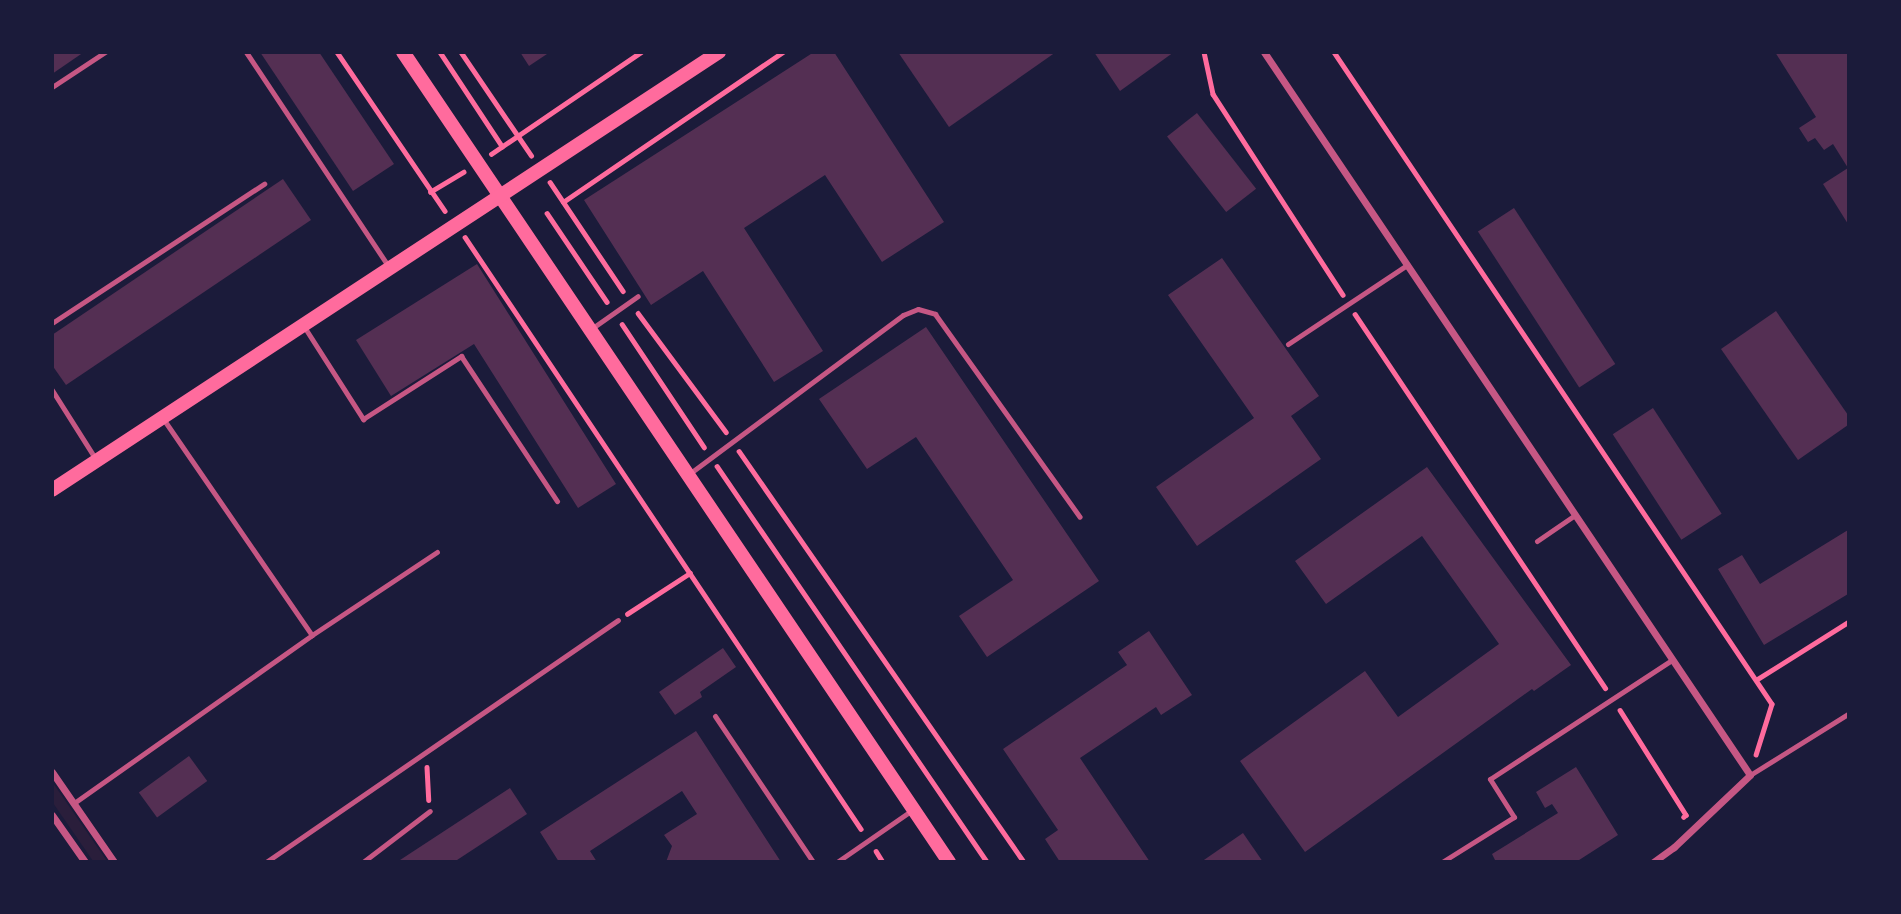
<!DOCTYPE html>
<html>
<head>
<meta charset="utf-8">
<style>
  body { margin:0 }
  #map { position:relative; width:1901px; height:914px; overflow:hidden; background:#1b1b3a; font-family:"Roboto Serif",serif }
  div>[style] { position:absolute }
  .green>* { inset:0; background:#2a1e3b }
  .building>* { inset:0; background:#542f53; transform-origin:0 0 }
  .path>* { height:4.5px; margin:-2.25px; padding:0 2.25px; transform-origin:2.25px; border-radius:2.25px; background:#ff6b9d }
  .service>* { height:5px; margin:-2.5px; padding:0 2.5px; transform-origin:2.5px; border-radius:2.5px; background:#c65784 }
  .minor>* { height:7px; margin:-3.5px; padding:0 3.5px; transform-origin:3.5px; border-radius:3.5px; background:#c65784 }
  .secondary>* { height:14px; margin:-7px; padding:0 7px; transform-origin:7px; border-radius:7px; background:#ff6b9d }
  span { translate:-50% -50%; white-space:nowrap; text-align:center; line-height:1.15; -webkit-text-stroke:7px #1b1b3a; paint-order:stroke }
  .frame { position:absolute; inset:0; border:54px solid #1b1b3a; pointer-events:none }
</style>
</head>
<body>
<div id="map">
  <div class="green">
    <i style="clip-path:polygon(52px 783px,53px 783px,107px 861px,93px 861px,53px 803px)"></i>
  </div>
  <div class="building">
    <i style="clip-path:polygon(52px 52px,84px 52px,52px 74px)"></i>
    <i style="clip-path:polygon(260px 52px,319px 52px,394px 164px,353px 191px)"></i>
    <i style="clip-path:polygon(520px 52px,550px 52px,529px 66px)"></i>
    <i style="clip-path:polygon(814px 52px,834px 52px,944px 222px,882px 262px,825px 175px,744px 228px,823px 351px,774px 382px,703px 271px,651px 305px,584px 200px)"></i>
    <i style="clip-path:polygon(898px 52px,1056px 52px,949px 127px)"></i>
    <i style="clip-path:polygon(1094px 52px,1174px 52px,1120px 91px)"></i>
    <i style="clip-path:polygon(1775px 52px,1848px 52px,1848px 224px,1823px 184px,1848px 168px,1833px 144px,1824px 150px,1815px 138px,1808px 142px,1799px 128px,1816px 117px)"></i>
    <i style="left:1197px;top:113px;width:96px;height:38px;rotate:52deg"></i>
    <i style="clip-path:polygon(283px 179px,311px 220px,66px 385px,52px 365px,52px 335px)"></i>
    <i style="left:1514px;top:208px;width:186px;height:43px;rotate:57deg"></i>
    <i style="clip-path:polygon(1222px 258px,1319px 396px,1291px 416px,1321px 459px,1197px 546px,1156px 487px,1254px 418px,1168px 295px)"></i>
    <i style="clip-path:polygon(477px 264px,616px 484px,578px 508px,474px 344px,391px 396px,356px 340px)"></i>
    <i style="clip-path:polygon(1776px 311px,1848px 415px,1848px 425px,1798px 460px,1721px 349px)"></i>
    <i style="clip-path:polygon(926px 327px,1099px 581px,987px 657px,959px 616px,1013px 580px,916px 437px,867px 469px,819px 399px)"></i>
    <i style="left:1653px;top:408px;width:126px;height:48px;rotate:57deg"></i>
    <i style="clip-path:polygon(1427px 467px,1571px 665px,1534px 691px,1532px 689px,1305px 852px,1240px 761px,1365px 671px,1398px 717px,1499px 644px,1422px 536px,1326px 604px,1295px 561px)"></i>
    <i style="clip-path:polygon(1848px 530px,1848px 594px,1764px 645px,1718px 569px,1742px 555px,1760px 584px)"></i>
    <i style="clip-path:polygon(1149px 631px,1192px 695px,1161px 715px,1156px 707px,1080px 758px,1150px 862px,1060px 862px,1045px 839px,1058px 830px,1003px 749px,1127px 665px,1118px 652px)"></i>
    <i style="clip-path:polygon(723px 648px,736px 667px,700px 692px,702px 697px,675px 715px,659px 692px)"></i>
    <i style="clip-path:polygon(696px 731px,781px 862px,666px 862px,672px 846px,664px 835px,697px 814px,682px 791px,590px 851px,597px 862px,559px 862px,540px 832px)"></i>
    <i style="left:189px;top:756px;width:31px;height:62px;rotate:54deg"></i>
    <i style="clip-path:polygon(1576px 767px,1618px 835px,1576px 862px,1496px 862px,1492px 854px,1558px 813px,1552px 804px,1545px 808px,1536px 792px)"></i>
    <i style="clip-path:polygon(510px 788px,527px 814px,454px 862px,397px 862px)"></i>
    <i style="clip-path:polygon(1243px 833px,1263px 862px,1201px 862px)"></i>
  </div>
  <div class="path">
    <i style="left:337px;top:52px;width:192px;rotate:55.8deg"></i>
    <i style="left:440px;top:52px;width:113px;rotate:56.6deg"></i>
    <i style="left:461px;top:52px;width:125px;rotate:55.8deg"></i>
    <i style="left:1204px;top:52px;width:43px;rotate:77.9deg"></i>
    <i style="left:1213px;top:94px;width:239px;rotate:57.1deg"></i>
    <i style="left:1334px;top:52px;width:785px;rotate:56.11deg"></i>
    <i style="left:1772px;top:704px;width:53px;rotate:107.4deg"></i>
    <i style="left:491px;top:154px;width:181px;rotate:-34.2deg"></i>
    <i style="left:550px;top:182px;width:131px;rotate:56.2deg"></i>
    <i style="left:430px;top:192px;width:39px;rotate:-31deg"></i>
    <i style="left:563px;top:202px;width:266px;rotate:-34.3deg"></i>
    <i style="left:547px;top:213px;width:107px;rotate:56deg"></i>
    <i style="left:465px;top:237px;width:712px;rotate:56.22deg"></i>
    <i style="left:638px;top:313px;width:148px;rotate:53.5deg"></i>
    <i style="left:1355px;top:314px;width:450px;rotate:56.2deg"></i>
    <i style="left:622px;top:324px;width:148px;rotate:56.3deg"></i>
    <i style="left:739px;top:451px;width:500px;rotate:55.26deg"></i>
    <i style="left:717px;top:466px;width:479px;rotate:55.7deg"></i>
    <i style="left:627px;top:614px;width:75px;rotate:-33.1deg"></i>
    <i style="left:1756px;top:680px;width:109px;rotate:-32.2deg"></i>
    <i style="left:1620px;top:710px;width:124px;rotate:57.8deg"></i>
    <i style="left:1686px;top:815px;width:3px;rotate:135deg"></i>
    <i style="left:427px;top:767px;width:33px;rotate:87deg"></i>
    <i style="left:876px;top:851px;width:13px;rotate:58deg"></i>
  </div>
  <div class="service">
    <i style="left:246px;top:52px;width:258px;rotate:56.4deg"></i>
    <i style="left:52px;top:87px;width:64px;rotate:-33.4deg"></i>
    <i style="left:52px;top:323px;width:254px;rotate:-33.3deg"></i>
    <i style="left:303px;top:325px;width:112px;rotate:57.4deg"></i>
    <i style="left:363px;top:419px;width:117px;rotate:-32.7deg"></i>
    <i style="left:461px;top:356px;width:174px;rotate:56.5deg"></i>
    <i style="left:591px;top:329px;width:57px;rotate:-35.1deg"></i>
    <i style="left:1288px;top:344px;width:143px;rotate:-33.6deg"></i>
    <i style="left:52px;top:390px;width:80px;rotate:57.7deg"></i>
    <i style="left:164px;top:420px;width:261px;rotate:55.5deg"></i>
    <i style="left:689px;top:474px;width:267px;rotate:-36.6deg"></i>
    <i style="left:903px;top:315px;width:16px;rotate:-22deg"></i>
    <i style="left:918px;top:309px;width:18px;rotate:16deg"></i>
    <i style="left:935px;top:314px;width:249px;rotate:54.5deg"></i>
    <i style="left:1537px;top:541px;width:46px;rotate:-34.4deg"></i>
    <i style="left:715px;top:716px;width:176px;rotate:56.1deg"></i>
    <i style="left:1750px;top:775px;width:115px;rotate:-31.9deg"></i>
    <i style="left:74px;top:803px;width:291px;rotate:-35.2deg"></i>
    <i style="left:312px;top:635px;width:150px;rotate:-33.6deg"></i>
    <i style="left:266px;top:862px;width:427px;rotate:-34.5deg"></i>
    <i style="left:363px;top:862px;width:84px;rotate:-37.3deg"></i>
    <i style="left:837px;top:862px;width:91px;rotate:-34.7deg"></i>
    <i style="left:1442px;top:862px;width:85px;rotate:-32deg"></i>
    <i style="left:1514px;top:817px;width:45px;rotate:-122.3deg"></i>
    <i style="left:1490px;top:779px;width:217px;rotate:-33.2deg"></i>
  </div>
  <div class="minor">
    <i style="left:1264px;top:52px;width:871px;rotate:56.09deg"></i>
    <i style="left:1750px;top:775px;width:105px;rotate:136.5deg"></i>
    <i style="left:1674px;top:847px;width:26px;rotate:144deg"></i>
    <i style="left:52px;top:772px;width:109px;rotate:55.4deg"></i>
    <i style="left:52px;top:815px;width:57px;rotate:54.9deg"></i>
  </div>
  <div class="secondary">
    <i style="left:403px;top:52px;width:977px;rotate:56.02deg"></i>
    <i style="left:52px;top:490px;width:798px;rotate:-33.29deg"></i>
  </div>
  <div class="frame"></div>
</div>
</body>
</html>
